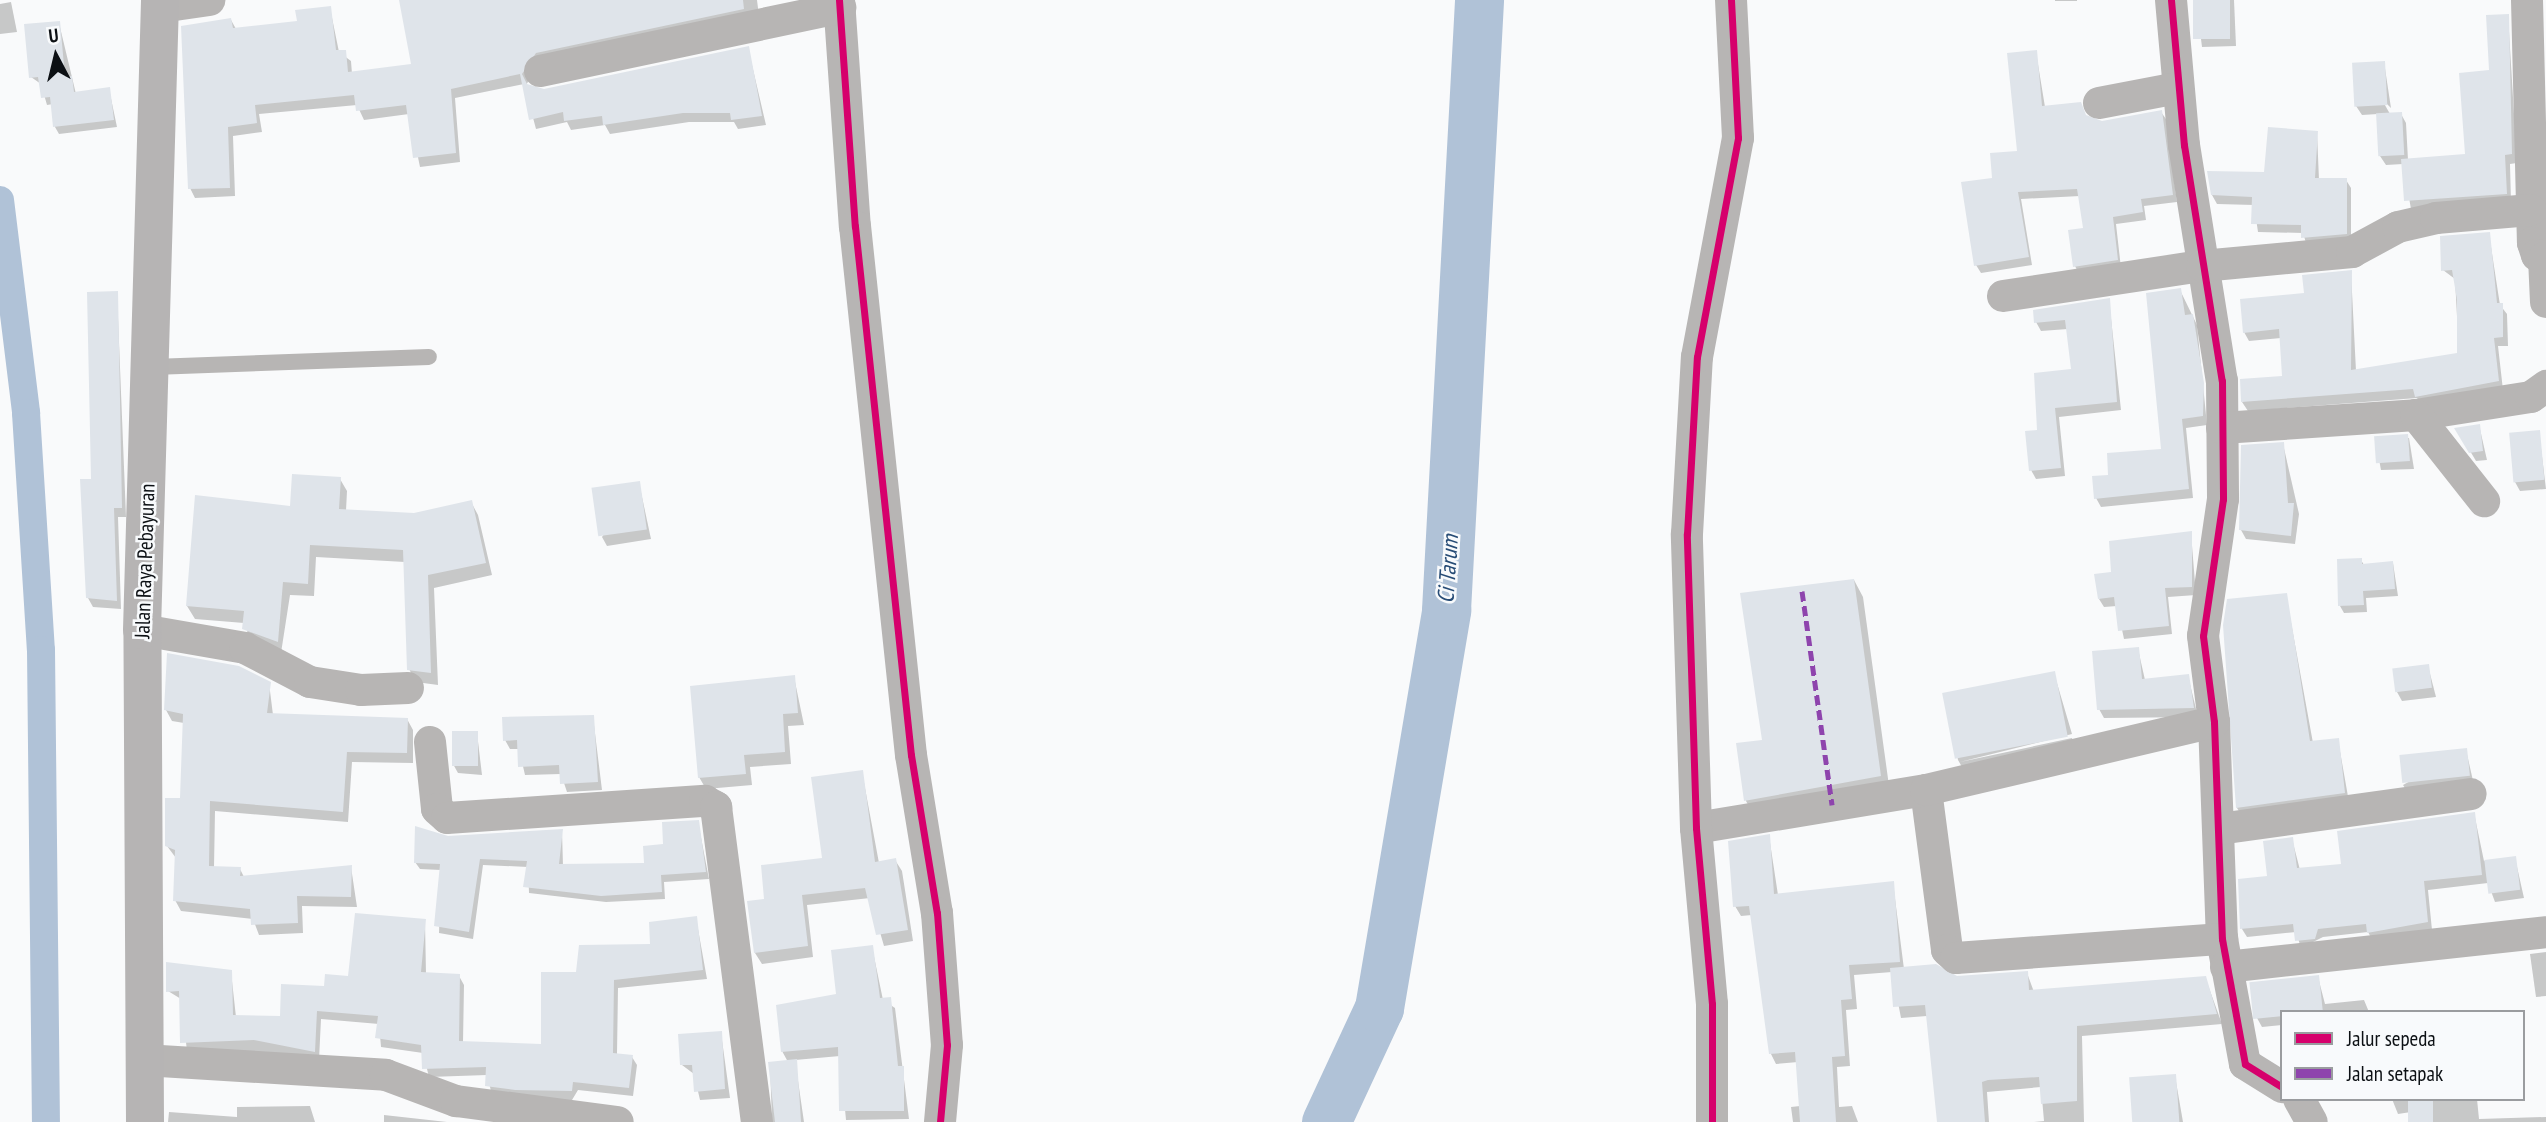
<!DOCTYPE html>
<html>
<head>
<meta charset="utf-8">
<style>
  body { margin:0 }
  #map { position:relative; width:2546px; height:1122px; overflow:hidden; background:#f9fafb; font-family:"PT Sans Narrow",sans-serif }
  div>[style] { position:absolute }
  .shadow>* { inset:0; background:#0003; transform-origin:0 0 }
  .canal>* { height:28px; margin:-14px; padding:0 14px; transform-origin:14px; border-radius:14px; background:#b0c2d7 }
  .river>* { height:49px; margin:-24.5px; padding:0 24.5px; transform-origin:24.5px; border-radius:24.5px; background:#b0c2d7 }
  .building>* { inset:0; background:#dfe4ea; transform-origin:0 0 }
  .service>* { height:16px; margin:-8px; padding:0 8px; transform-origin:8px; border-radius:8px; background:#b7b5b4 }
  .minor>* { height:32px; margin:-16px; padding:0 16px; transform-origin:16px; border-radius:16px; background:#b7b5b4 }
  .secondary>* { height:38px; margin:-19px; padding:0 19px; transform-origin:19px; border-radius:19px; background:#b6b4b4 }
  .quiet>* { height:5px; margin-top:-2.5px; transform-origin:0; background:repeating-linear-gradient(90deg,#8e44ad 0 10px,transparent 0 15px) }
  .cycleway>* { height:7px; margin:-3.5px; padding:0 3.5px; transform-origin:3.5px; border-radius:3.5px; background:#d6006c }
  span { translate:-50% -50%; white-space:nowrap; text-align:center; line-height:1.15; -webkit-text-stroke:5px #f8fafc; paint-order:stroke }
  .street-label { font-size:21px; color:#0c1014 }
  .water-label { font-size:23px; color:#274c76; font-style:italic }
  .legend { position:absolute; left:2280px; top:1010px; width:245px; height:91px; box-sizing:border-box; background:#f8fafc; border:2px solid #9a9c9f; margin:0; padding:9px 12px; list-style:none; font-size:21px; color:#0c1014 }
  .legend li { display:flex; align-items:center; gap:14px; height:35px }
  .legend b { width:35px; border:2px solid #9a9c9f }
  .north { position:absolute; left:21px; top:21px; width:70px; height:70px; -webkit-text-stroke:5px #f8fafc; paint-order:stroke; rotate:353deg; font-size:19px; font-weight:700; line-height:28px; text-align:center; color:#0c1014 }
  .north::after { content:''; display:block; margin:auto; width:24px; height:32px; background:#0c1014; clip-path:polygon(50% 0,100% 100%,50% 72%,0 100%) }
</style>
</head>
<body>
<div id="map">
  <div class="shadow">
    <i style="clip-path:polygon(402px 0,757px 0,759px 16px,541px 62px,526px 85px,544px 91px,748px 48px,766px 125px,738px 129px,734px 122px,689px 122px,610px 134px,605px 125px,571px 130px,567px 122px,536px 129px,524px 84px,455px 98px,460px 162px,420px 167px,409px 114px,364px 120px,357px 105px,259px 114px,262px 132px,233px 136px,235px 196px,195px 198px,190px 188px,231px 20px,236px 29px,299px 23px,330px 8px,339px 52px,351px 61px,352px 74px,413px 65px)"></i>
    <i style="left:2055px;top:0;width:22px;height:1px"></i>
    <i style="clip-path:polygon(2196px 0,2234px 0,2236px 46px,2202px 47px)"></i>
    <i style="clip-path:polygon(11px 2px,17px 32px,0 34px,0 4px)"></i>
    <i style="clip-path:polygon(2508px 15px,2517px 163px,2510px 164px,2511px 202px,2411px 209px,2403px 164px,2386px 165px,2380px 156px,2378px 114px,2362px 115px,2356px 106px,2384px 62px,2391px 108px,2381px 98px,2390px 114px,2401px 114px,2406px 123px,2408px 160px,2467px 155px)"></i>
    <i style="clip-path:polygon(59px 23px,76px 94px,109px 89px,117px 127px,59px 134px,55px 127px,53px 104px,47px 105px,41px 84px,31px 77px)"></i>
    <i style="clip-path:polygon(2036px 52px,2045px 107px,2102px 123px,2161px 112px,2166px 119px,2177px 202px,2144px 206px,2146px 220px,2116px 224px,2121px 268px,2079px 274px,2075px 266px,2085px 229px,2080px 196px,2021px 199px,2032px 265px,1981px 273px,1976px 265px,1994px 179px,2019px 152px)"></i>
    <i style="clip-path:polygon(2317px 132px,2319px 180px,2346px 180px,2351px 188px,2351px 242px,2307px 246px,2303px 233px,2258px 232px,2254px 205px,2217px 204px,2212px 195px,2266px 174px)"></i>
    <i style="clip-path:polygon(2489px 234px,2500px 305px,2507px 314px,2508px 346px,2498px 346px,2503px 390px,2422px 405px,2417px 398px,2248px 411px,2242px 402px,2284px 377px,2281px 338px,2249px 341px,2244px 332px,2351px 272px,2356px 371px,2459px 354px,2455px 279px,2443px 270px)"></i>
    <i style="clip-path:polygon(2180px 290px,2197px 325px,2207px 425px,2186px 428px,2193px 498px,2101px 507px,2096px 498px,2110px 476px,2163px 450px)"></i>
    <i style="clip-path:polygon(117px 292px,126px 517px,118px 517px,121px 609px,93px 607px,88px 598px,93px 481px)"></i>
    <i style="clip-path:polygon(2109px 300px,2121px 410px,2059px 417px,2065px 476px,2036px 479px,2031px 470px,2039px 431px,2073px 371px,2068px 329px,2041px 331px,2036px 322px)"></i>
    <i style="clip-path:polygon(2479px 425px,2487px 460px,2476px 461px,2457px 429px)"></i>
    <i style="clip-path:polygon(2539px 432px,2546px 489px,2520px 491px,2515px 482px)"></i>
    <i style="clip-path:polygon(2375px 438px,2409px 438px,2414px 469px,2381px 470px)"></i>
    <i style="clip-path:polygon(2283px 444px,2299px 514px,2295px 544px,2246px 539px,2241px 530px)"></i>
    <i style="clip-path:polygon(340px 479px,347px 491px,346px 511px,415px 515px,471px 502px,478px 515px,492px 575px,434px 588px,438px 685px,416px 682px,409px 669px,405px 562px,316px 557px,314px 596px,290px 595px,281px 653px,251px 641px,244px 623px,195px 619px,187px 606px,292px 508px)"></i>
    <i style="clip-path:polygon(639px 483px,651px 539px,607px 546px,602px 537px)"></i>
    <i style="clip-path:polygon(2191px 533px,2196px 595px,2168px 597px,2172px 634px,2124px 639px,2117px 606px,2104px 607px,2099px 599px)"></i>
    <i style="clip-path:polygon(2361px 560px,2364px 565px,2393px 563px,2398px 596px,2366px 598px,2367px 612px,2344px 613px,2340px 606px)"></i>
    <i style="clip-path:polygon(1854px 580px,1863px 597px,1890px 793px,1755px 817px,1746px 801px,1738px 744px,1764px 741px)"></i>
    <i style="clip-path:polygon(2286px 595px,2313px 743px,2338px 740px,2349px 802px,2242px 816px,2237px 808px)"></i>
    <i style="clip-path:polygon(2138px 649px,2145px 680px,2188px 676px,2198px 717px,2104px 718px,2099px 709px)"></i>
    <i style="clip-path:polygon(2428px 666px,2436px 697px,2402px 701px,2397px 692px)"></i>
    <i style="clip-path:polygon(2054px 673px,2072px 734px,1960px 762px,2072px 738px,2075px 751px,1966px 774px,1958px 760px,1945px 697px)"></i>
    <i style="clip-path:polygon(794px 677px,804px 725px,788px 726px,791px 764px,750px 767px,752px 785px,706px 789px,699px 777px)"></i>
    <i style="clip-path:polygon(269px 683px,273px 715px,407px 719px,413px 730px,413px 763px,352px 762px,348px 822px,215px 811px,214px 868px,240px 869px,244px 877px,351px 867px,357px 907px,302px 906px,303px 933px,259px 935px,253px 919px,181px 911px,175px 900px,176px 858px,167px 846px,181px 800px,184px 723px,172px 721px,166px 710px)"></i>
    <i style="clip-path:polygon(593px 717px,602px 790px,567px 792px,561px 774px,525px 775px,519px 749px,510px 749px,505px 740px)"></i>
    <i style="clip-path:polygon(477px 733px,482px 775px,458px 773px,453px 764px)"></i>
    <i style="clip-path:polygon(2466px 750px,2474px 785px,2409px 794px,2403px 785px)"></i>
    <i style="clip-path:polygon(862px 772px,879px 863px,895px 860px,902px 871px,913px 941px,884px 946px,870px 898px,807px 905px,813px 957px,762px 964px,755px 953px,766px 900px,823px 859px)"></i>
    <i style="clip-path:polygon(2474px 813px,2484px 861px,2515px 858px,2524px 898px,2495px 902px,2488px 883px,2428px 890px,2432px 930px,2373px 941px,2368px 932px,2323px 937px,2301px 948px,2296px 932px,2247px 937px,2242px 929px,2240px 881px,2268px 878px,2292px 839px,2300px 870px,2343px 865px)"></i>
    <i style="clip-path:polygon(698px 822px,709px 879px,664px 882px,665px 899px,606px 902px,529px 893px,528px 867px,483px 865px,473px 939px,439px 933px,441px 870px,420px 869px,415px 862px,448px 838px,562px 831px,563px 866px,646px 864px)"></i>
    <i style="clip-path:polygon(1769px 836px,1778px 895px,1893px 883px,1904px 969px,1957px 978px,2027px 973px,2034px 992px,2205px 977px,2222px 1024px,2082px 1036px,2084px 1122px,2034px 1122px,2044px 1121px,2041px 1087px,1987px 1092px,1989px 1122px,1942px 1122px,1927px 1016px,1901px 1018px,1892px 972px,1854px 975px,1857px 1009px,1846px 1010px,1850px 1066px,1837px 1067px,1839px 1107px,1852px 1106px,1858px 1122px,1793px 1122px,1791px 1107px,1800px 1106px,1798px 1062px,1776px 1064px,1771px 1054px,1752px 915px,1741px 916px,1735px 906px)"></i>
    <i style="clip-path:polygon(696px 918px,707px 979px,618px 988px,617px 1055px,632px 1057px,637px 1065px,633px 1096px,578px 1090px,569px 1105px,492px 1095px,487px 1075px,429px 1077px,423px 1053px,381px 1047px,379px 1024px,321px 1019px,319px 1060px,187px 1051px,181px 999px,168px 991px,231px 972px,236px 1017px,282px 1018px,350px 978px,425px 921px,426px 974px,459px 976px,464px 985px,463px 1043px,543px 1046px,578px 973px,652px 946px)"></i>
    <i style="clip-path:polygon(872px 947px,883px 1000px,895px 1008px,909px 1119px,846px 1120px,840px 1056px,795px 1060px,804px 1122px,772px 1122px,770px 1063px,788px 1062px,782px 1051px,838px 995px)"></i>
    <i style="clip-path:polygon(2546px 952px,2546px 996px,2536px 997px,2530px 954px)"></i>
    <i style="clip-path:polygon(2318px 977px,2325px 1004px,2364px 1000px,2369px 1012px,2282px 1012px,2282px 1025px,2262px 1027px,2257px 1018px)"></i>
    <i style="clip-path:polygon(721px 1033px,730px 1098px,700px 1100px,694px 1074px,682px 1065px)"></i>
    <i style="clip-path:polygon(2175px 1076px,2183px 1122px,2134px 1122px)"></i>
    <i style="clip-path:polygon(2392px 1099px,2477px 1099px,2479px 1119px,2546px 1117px,2546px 1122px,2411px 1122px,2411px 1112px,2398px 1114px)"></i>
    <i style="clip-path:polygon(310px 1106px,315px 1122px,168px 1122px,169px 1112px,237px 1117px,237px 1107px)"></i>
    <i style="clip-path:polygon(384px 1115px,447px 1122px,384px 1122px)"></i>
  </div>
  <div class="canal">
    <i style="left:0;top:200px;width:215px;rotate:83deg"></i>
    <i style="left:26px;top:413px;width:237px;rotate:86.4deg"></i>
    <i style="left:41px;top:650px;width:472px;rotate:89.4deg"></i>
  </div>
  <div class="river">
    <i style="left:1326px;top:1122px;width:126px;rotate:-65.1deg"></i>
    <i style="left:1379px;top:1008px;width:404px;rotate:-80.4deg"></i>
    <i style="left:1446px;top:610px;width:611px;rotate:-86.9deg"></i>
  </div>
  <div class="building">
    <i style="clip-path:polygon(399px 0,743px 0,744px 9px,536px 53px,522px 74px,527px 84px,544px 89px,749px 46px,762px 116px,731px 120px,730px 113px,683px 113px,603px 125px,602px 116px,564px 121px,563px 112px,529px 120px,520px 74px,451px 89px,456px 153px,413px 158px,406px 105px,356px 111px,354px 95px,255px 105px,257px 123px,228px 127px,230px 188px,188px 189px,181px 26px,231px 18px,233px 28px,297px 21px,295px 10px,331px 6px,336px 50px,346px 50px,348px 72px,411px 64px)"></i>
    <i style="left:2193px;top:0;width:37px;height:39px"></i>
    <i style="clip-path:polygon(2509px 14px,2512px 154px,2505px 155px,2507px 194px,2404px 201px,2401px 159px,2465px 154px,2459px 73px,2489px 70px,2486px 15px)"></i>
    <i style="clip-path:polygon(60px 21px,65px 77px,72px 76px,74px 92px,110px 87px,114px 120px,53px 127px,50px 97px,41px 98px,38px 77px,29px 78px,24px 24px)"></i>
    <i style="clip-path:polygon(2037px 50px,2042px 106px,2081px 102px,2086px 115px,2102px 121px,2162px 110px,2173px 195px,2141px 199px,2143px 212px,2113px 217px,2118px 260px,2073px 267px,2068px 230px,2083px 228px,2077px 189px,2018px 192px,2029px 257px,1974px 266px,1961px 182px,1992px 178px,1990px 153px,2017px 151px,2007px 53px)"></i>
    <i style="left:2385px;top:61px;width:44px;height:33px;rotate:87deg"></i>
    <i style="left:2402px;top:112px;width:43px;height:26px;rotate:87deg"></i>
    <i style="clip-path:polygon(2268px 127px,2318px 131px,2315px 178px,2347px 178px,2347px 234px,2301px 238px,2301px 225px,2251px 224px,2252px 197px,2211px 195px,2207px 171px,2264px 172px)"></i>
    <i style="clip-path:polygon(2490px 232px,2497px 303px,2503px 303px,2503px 337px,2494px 338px,2499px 381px,2415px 397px,2413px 389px,2241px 402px,2240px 379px,2282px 376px,2279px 329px,2243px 333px,2240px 299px,2304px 293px,2302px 275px,2352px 270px,2351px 370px,2457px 353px,2457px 300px,2452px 270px,2441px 271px,2440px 236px)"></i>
    <i style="clip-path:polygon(2181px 288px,2185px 315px,2193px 314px,2204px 383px,2203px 416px,2182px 419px,2189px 489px,2094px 499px,2092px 476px,2108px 475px,2107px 453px,2161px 449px,2146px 293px)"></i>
    <i style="clip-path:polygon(118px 291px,122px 508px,114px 508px,117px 601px,86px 598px,80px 479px,91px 479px,87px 292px)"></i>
    <i style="clip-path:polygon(2110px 298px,2117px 402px,2055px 408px,2061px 468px,2029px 471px,2025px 431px,2037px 430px,2034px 373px,2071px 369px,2065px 320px,2034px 323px,2033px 310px)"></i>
    <i style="clip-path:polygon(2480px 424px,2483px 451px,2469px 453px,2454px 428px)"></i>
    <i style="left:2540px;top:430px;width:50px;height:31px;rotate:85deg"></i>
    <i style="left:2408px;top:434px;width:27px;height:34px;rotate:86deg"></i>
    <i style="clip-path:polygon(2284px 442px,2288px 503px,2294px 503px,2291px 536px,2239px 530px,2241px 445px)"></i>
    <i style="clip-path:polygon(292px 474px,341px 477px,339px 509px,414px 513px,472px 500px,486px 563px,428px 575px,431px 673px,407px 670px,403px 550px,310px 545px,308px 584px,283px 582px,278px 642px,242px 629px,244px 611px,186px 606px,195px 495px,290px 506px)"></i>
    <i style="left:640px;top:481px;width:49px;height:49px;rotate:82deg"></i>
    <i style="clip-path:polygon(2192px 531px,2192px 587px,2165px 588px,2169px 626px,2118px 631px,2114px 597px,2098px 599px,2094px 574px,2111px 572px,2109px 541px)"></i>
    <i style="clip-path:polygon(2362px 558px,2362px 564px,2393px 561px,2395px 589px,2363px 591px,2364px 605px,2338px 606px,2337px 559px)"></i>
    <i style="clip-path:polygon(1854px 579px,1881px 776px,1744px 801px,1736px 743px,1762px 740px,1740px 593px)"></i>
    <i style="clip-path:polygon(2287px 593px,2310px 741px,2339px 738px,2345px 793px,2236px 808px,2223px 625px,2227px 599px)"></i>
    <i style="clip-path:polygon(2139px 647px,2142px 679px,2189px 674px,2194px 708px,2097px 710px,2092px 651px)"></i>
    <i style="clip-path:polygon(167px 653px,239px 666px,271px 682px,267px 713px,408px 718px,407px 753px,347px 752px,343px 812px,210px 801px,209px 866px,241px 867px,240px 876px,352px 865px,351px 897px,297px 896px,298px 923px,251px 925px,250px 909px,173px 901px,175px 850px,165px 846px,165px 798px,180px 798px,183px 714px,164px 710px)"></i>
    <i style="left:2429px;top:664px;width:24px;height:37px;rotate:83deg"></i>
    <i style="left:2055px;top:671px;width:67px;height:115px;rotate:79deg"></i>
    <i style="clip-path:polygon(795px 675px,798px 713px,783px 714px,785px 752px,744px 755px,746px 774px,698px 778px,690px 686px)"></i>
    <i style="clip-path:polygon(594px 715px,598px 782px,560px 784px,559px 765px,518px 767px,517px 740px,503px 741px,502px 717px)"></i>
    <i style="left:452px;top:731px;width:26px;height:35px"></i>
    <i style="left:2467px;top:748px;width:28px;height:68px;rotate:84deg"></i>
    <i style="clip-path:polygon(863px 770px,875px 862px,896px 858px,908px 930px,876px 935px,865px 888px,802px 895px,808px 946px,754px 953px,747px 901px,764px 899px,761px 865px,822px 858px,811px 777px)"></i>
    <i style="clip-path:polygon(2475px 812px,2482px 875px,2424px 881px,2428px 922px,2367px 933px,2366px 924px,2318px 929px,2315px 939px,2295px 941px,2293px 924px,2240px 929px,2238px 879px,2267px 876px,2263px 841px,2293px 837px,2297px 868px,2341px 864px,2337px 831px)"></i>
    <i style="clip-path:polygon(699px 820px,706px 872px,661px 875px,662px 892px,601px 896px,523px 887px,527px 861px,480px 859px,469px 932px,434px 926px,440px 864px,414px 863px,415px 826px,448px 836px,563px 829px,559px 864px,644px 863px,643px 846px,663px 844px,662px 822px)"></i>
    <i style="clip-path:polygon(1770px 834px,1774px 894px,1894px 881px,1900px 962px,1849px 965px,1852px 999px,1841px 1000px,1845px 1056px,1832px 1057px,1836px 1122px,1800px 1122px,1795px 1052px,1769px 1054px,1749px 906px,1733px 907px,1728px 841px)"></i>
    <i style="left:2516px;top:856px;width:34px;height:32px;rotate:83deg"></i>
    <i style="clip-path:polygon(355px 913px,426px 919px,421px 972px,460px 974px,459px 1041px,541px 1044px,541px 972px,576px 972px,579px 945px,650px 944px,649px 922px,697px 916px,703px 970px,614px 980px,613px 1053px,633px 1055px,629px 1088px,573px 1082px,572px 1091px,515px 1090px,485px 1086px,486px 1067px,422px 1069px,421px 1045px,375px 1038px,378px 1016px,317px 1011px,315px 1052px,254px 1040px,180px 1043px,179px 991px,166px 992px,166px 962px,232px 970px,233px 1015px,280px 1016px,281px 984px,324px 986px,325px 974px,348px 976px)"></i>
    <i style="clip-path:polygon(873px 945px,880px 998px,891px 997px,898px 1066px,904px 1066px,904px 1111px,839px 1111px,838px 1047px,781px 1052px,776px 1005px,836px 994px,831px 950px)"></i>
    <i style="clip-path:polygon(1936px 964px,1957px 976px,2028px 971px,2029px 990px,2206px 976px,2217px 1014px,2077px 1026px,2077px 1101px,2041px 1104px,2039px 1077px,1988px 1080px,1982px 1082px,1985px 1122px,1937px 1122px,1925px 1005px,1893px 1007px,1890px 968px)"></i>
    <i style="left:2319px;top:975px;width:37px;height:70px;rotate:84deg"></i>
    <i style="clip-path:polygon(722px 1031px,725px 1089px,694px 1092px,692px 1065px,680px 1065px,678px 1034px)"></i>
    <i style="clip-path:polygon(797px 1059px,801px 1122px,775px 1122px,768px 1062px)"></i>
    <i style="left:2176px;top:1074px;width:48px;height:47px;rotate:86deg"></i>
    <i style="left:2408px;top:1099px;width:25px;height:23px"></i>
  </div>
  <div class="service">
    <i style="left:153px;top:367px;width:276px;rotate:-2.1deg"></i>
  </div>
  <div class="minor">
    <i style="left:839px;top:0;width:227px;rotate:86deg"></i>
    <i style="left:855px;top:226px;width:532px;rotate:83.96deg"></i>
    <i style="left:911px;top:755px;width:160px;rotate:80.7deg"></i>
    <i style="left:937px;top:913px;width:132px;rotate:85.7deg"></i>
    <i style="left:947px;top:1045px;width:77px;rotate:95.2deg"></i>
    <i style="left:2171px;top:0;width:146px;rotate:84.9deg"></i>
    <i style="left:2184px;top:145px;width:239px;rotate:80.9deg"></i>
    <i style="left:2222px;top:381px;width:118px;rotate:89.5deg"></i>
    <i style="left:2223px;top:499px;width:138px;rotate:98.3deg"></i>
    <i style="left:2203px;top:636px;width:87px;rotate:82.7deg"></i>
    <i style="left:2214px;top:722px;width:217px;rotate:87.9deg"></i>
    <i style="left:2222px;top:939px;width:127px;rotate:79.6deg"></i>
    <i style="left:2245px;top:1064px;width:44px;rotate:31.9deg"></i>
    <i style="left:2527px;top:0;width:243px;rotate:88.6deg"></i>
    <i style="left:2533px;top:243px;width:13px;rotate:72deg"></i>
    <i style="left:2537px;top:255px;width:9px;rotate:18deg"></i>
    <i style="left:161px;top:7px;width:49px;rotate:-8.3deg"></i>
    <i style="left:540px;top:71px;width:307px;rotate:-11.9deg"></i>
    <i style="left:2099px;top:103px;width:80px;rotate:-10.8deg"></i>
    <i style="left:2544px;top:258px;width:44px;rotate:87.4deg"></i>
    <i style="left:2003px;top:296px;width:201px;rotate:-8.6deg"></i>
    <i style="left:2202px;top:266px;width:151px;rotate:-5.3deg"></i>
    <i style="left:2352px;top:252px;width:52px;rotate:-28.5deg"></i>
    <i style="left:2398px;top:227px;width:39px;rotate:-13deg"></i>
    <i style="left:2436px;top:218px;width:95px;rotate:-4.8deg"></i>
    <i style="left:2416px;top:415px;width:116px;rotate:-8.9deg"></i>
    <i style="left:2531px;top:397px;width:19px;rotate:-36deg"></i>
    <i style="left:2222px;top:428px;width:194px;rotate:-3.8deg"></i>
    <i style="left:2416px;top:415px;width:110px;rotate:51.7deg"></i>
    <i style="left:142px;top:630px;width:105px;rotate:9.9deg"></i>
    <i style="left:245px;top:648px;width:73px;rotate:27.6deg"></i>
    <i style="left:310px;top:682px;width:52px;rotate:8.9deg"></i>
    <i style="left:361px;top:690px;width:47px;rotate:-2.4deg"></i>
    <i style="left:430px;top:742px;width:67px;rotate:84deg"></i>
    <i style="left:437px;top:809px;width:13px;rotate:42deg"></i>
    <i style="left:447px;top:818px;width:259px;rotate:-3.8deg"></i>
    <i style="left:705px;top:801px;width:13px;rotate:29deg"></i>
    <i style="left:716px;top:807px;width:318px;rotate:82.6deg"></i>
    <i style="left:1926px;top:790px;width:161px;rotate:82.5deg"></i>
    <i style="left:1947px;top:950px;width:12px;rotate:42deg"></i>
    <i style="left:1956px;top:958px;width:267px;rotate:-4.1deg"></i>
    <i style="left:1696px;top:828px;width:233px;rotate:-9.4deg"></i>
    <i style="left:1926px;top:790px;width:296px;rotate:-13.3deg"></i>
    <i style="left:2219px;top:829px;width:254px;rotate:-7.9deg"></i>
    <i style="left:2226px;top:967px;width:322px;rotate:-6.2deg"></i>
    <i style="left:144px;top:1060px;width:242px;rotate:3.5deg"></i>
    <i style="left:386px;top:1075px;width:75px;rotate:20.4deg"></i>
    <i style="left:456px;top:1101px;width:163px;rotate:7.4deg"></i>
    <i style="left:2299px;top:1099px;width:26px;rotate:61deg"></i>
    <i style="left:1712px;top:1122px;width:118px;rotate:-90deg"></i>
    <i style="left:1712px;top:1004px;width:177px;rotate:-95.2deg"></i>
    <i style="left:1696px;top:828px;width:294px;rotate:-91.8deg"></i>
    <i style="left:1687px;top:534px;width:177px;rotate:-86.8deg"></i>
    <i style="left:1697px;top:357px;width:223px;rotate:-79.4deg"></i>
    <i style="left:1738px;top:138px;width:138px;rotate:-92.9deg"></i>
  </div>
  <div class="secondary">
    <i style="left:145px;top:1122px;width:492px;rotate:-90.3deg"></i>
    <i style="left:142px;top:630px;width:630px;rotate:-88.36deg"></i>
  </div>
  <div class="quiet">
    <i style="left:1802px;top:591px;width:216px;rotate:82deg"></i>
  </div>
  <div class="cycleway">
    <i style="left:839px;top:0;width:227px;rotate:86deg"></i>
    <i style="left:855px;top:226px;width:532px;rotate:83.96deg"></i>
    <i style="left:911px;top:755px;width:160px;rotate:80.7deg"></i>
    <i style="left:937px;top:913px;width:132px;rotate:85.7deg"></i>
    <i style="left:947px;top:1045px;width:77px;rotate:95.2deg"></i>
    <i style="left:2171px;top:0;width:146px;rotate:84.9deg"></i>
    <i style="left:2184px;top:145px;width:239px;rotate:80.9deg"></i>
    <i style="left:2222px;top:381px;width:118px;rotate:89.5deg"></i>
    <i style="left:2223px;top:499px;width:138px;rotate:98.3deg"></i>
    <i style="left:2203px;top:636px;width:87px;rotate:82.7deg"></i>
    <i style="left:2214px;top:722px;width:217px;rotate:87.9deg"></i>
    <i style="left:2222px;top:939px;width:127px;rotate:79.6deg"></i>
    <i style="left:2245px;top:1064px;width:44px;rotate:31.9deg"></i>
    <i style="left:1712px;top:1122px;width:118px;rotate:-90deg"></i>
    <i style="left:1712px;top:1004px;width:177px;rotate:-95.2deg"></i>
    <i style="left:1696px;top:828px;width:294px;rotate:-91.8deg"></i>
    <i style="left:1687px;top:534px;width:177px;rotate:-86.8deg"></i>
    <i style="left:1697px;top:357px;width:223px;rotate:-79.4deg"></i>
    <i style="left:1738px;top:138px;width:138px;rotate:-92.9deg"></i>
  </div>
  <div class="street-label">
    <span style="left:145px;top:561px;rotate:-88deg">Jalan Raya Pebayuran</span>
  </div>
  <div class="water-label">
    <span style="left:1448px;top:569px;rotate:-86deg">Ci Tarum</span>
  </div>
  <ul class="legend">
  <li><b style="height:9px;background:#d6006c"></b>Jalur sepeda</li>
  <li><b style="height:9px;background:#8e44ad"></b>Jalan setapak</li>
  </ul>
  <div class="north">U</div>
</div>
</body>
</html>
